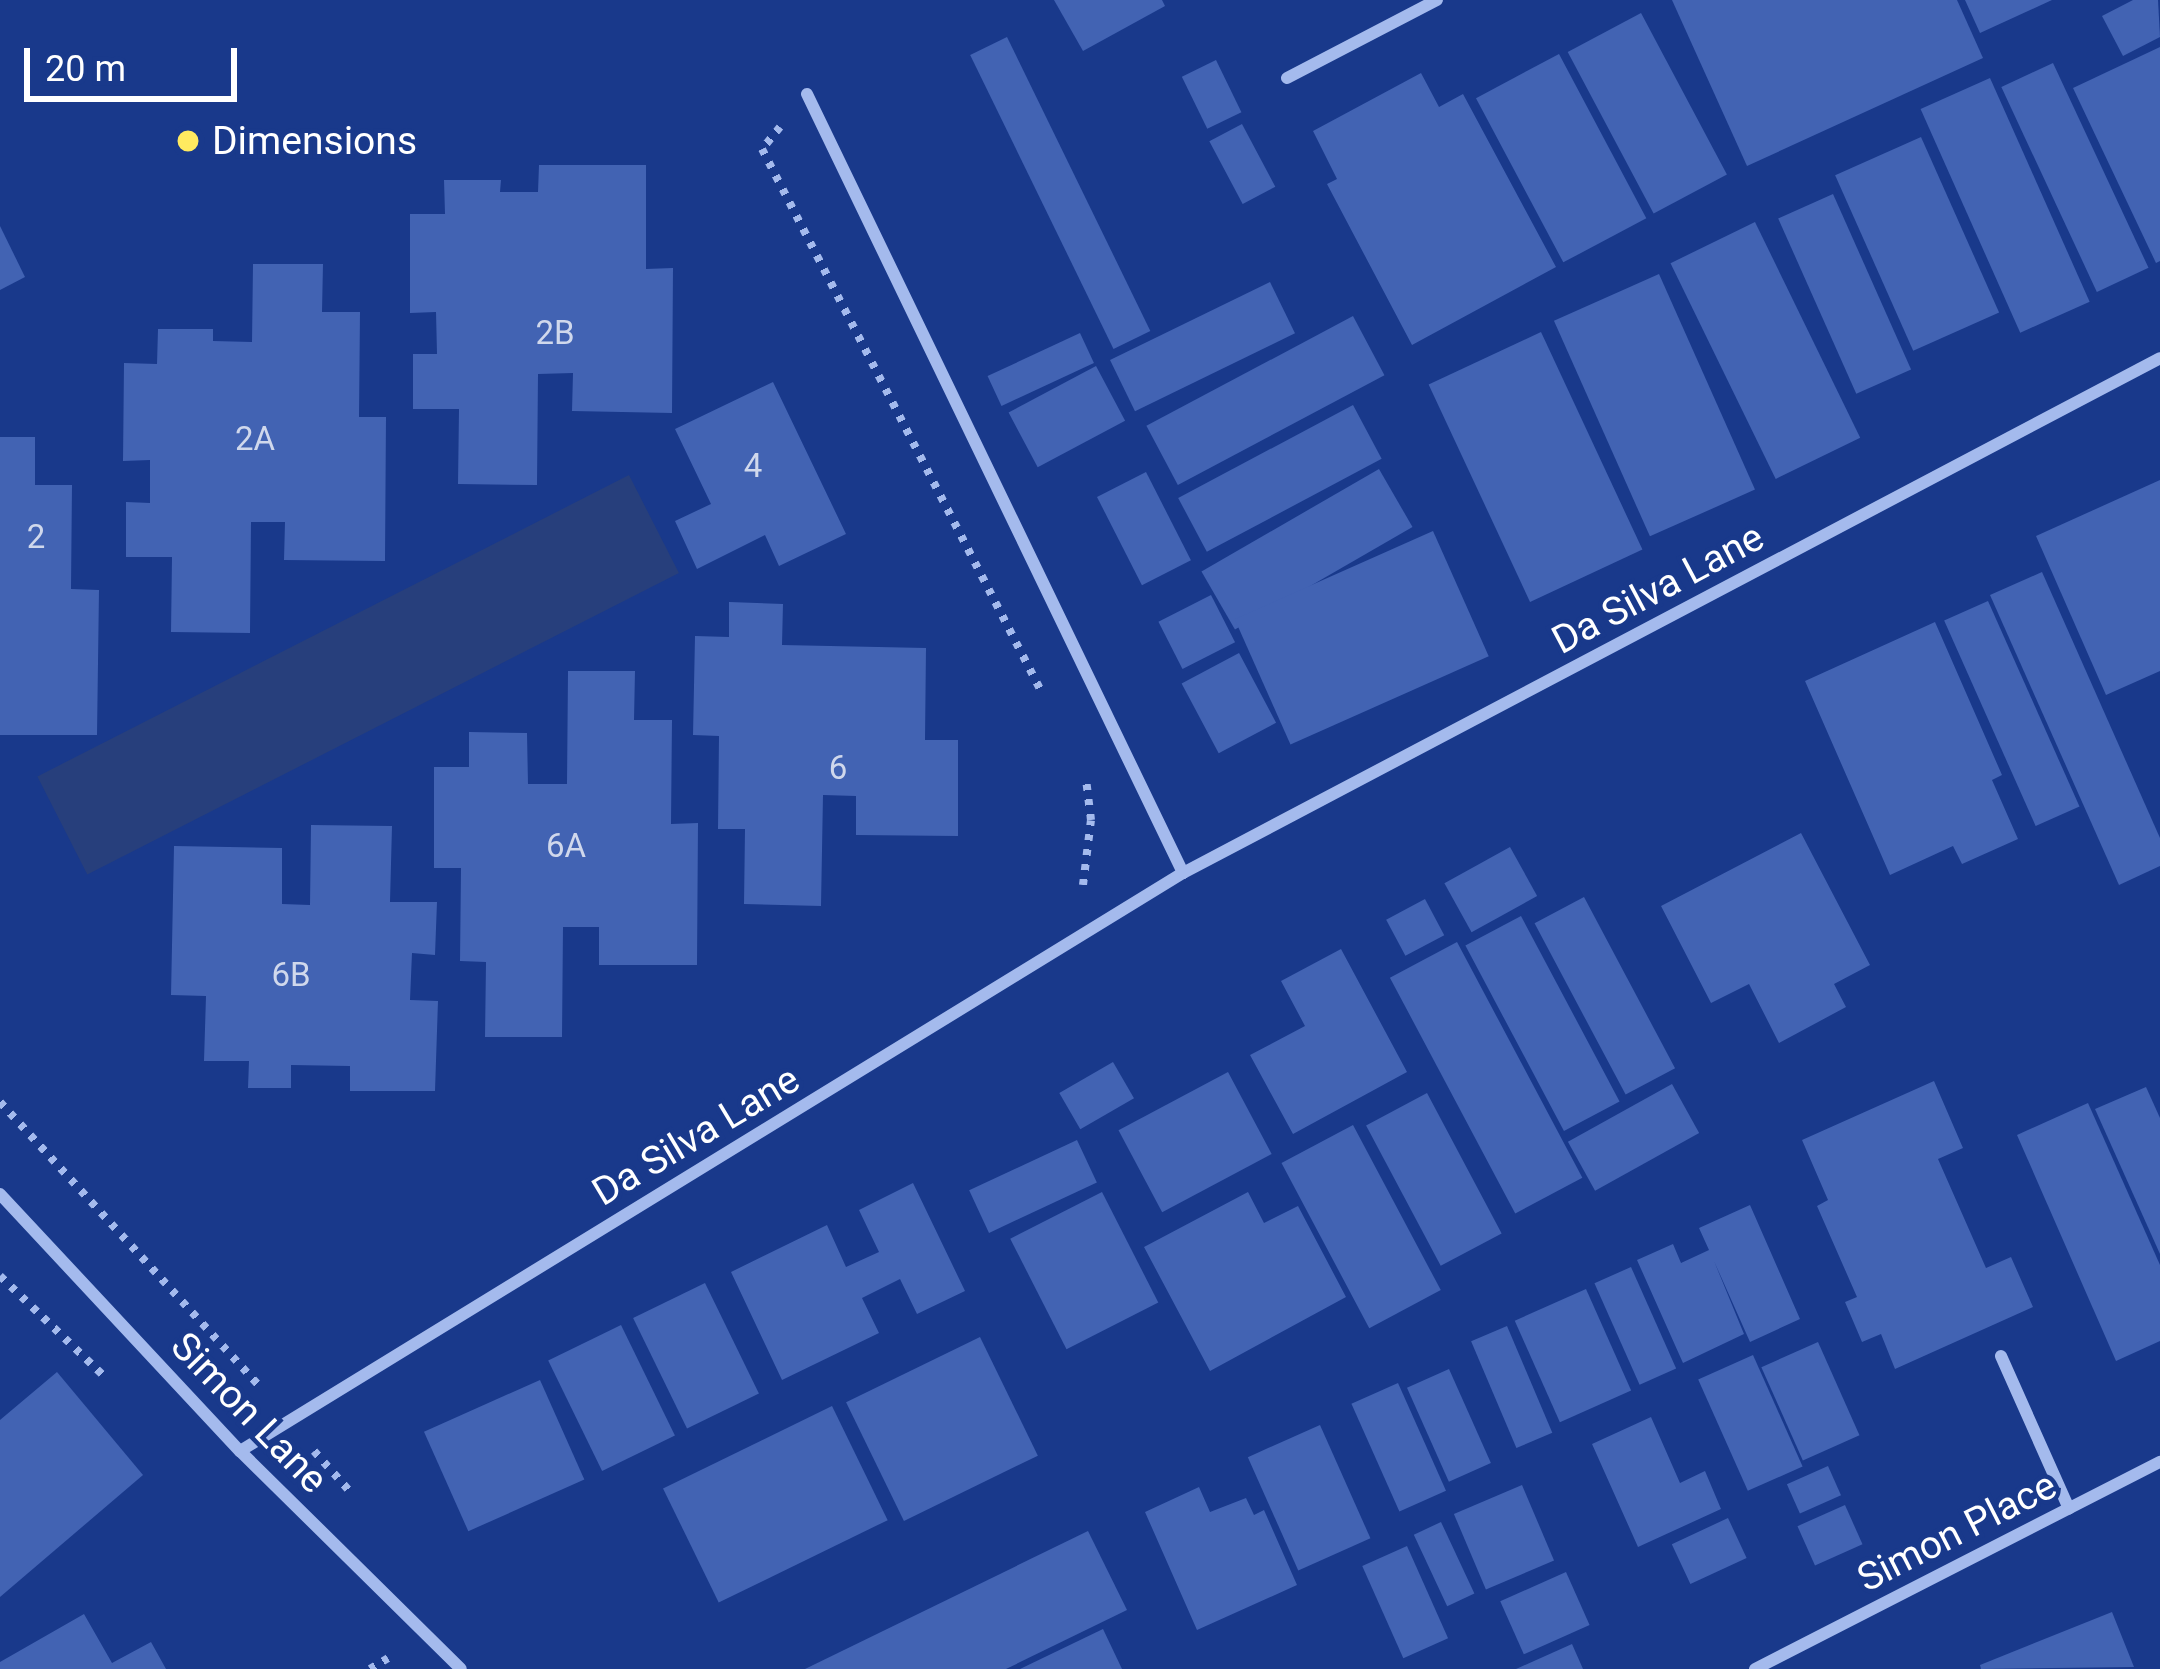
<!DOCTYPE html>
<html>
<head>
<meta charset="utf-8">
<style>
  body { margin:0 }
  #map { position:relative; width:2160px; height:1669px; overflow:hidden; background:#19398b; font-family:Roboto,sans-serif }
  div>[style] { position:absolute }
  .water>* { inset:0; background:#273f7c; transform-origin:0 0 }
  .building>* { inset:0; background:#4263b3; transform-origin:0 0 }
  .path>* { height:8px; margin-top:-4px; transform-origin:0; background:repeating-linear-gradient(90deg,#a4baed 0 6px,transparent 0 15px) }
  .street>* { height:12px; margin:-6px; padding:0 6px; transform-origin:6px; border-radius:6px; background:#a4baed }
  .dots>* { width:33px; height:33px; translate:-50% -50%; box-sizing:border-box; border:6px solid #19398b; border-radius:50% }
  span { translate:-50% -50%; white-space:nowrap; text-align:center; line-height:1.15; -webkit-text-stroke:9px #19398b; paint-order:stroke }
  .number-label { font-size:33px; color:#d0d8ec }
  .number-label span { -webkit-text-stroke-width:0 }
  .poi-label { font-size:39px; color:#fff }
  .left { translate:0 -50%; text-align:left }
  .street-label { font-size:39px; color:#fff }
  .scale { position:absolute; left:24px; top:48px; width:213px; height:54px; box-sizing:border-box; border:6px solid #fff; border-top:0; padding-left:15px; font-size:36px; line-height:42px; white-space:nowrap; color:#fff; -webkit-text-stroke:9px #19398b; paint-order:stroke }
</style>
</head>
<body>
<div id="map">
  <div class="water">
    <i style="left:629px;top:475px;width:110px;height:664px;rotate:63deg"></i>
  </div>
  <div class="building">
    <i style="clip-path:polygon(1054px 0,1162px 0,1165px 6px,1083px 51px)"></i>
    <i style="clip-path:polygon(1672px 0,1957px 0,1983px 58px,1747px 166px)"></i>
    <i style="clip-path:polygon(1965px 0,2052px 0,1980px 33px)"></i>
    <i style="clip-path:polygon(2133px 0,2158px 0,2160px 37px,2123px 56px,2102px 16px)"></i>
    <i style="left:1641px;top:13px;width:183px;height:83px;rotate:62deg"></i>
    <i style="left:1007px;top:37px;width:327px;height:41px;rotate:64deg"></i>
    <i style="clip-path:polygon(2160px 47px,2160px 261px,2156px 263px,2073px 88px)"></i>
    <i style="left:1559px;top:54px;width:186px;height:94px;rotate:62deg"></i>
    <i style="left:1216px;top:60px;width:58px;height:38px;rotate:64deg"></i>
    <i style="left:2053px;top:63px;width:226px;height:57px;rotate:65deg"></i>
    <i style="clip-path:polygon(1421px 73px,1439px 107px,1463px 94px,1556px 267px,1412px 345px,1327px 184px,1337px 179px,1313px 131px)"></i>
    <i style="left:1990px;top:78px;width:245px;height:76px;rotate:66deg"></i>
    <i style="left:1242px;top:124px;width:71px;height:37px;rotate:62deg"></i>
    <i style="left:1921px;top:137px;width:192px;height:94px;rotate:66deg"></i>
    <i style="clip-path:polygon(539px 165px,646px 165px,646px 269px,673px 268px,672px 413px,572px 411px,573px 373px,538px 374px,537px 485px,458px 484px,459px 409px,413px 409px,413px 354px,437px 354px,436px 312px,410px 313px,410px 214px,445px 214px,444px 180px,501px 180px,500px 192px,538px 192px)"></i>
    <i style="left:1833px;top:194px;width:192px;height:60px;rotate:66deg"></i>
    <i style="left:1755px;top:222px;width:240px;height:94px;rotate:64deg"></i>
    <i style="clip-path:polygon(0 226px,25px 277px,0 290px)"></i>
    <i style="clip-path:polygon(253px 264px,323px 264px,322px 312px,360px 312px,359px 417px,386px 417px,385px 561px,284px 560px,285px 522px,251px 522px,250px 633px,171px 632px,172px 557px,126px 557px,126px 502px,150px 503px,150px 460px,123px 461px,124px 363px,157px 364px,158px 329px,213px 329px,213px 341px,252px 342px)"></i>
    <i style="left:1659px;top:274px;width:236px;height:115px;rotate:66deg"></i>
    <i style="left:1270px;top:282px;width:57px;height:178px;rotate:64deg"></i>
    <i style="left:1353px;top:316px;width:67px;height:234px;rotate:62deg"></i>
    <i style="left:1541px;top:332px;width:240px;height:124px;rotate:65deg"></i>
    <i style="left:1080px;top:333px;width:33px;height:102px;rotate:65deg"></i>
    <i style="left:1096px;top:366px;width:62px;height:99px;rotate:62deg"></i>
    <i style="clip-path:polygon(773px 382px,846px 534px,779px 566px,765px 535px,697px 569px,675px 521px,711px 504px,675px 429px)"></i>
    <i style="left:1353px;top:405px;width:61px;height:198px;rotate:62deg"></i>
    <i style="clip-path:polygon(0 437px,35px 437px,35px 485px,72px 485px,71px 589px,99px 590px,97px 735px,0 735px)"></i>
    <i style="left:1379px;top:469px;width:67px;height:205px;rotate:60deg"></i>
    <i style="left:1146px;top:472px;width:99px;height:55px;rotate:63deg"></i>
    <i style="clip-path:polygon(2160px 480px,2160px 671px,2106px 695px,2036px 536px)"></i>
    <i style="left:1433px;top:531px;width:137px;height:217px;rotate:66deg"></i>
    <i style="clip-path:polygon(2042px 572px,2160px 838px,2160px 866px,2119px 885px,1990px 595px)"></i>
    <i style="left:1211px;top:595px;width:53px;height:59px;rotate:63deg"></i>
    <i style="left:1988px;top:601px;width:225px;height:48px;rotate:66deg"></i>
    <i style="clip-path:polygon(729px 602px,783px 604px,782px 645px,926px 648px,925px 740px,958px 740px,958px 836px,856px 835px,856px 796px,823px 795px,821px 906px,744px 904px,745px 829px,718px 829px,719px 736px,693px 735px,695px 636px,729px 637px)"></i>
    <i style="clip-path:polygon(1935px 622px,2002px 775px,1992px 780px,2018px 839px,1962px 864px,1953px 846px,1890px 875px,1805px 681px)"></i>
    <i style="left:1239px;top:653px;width:79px;height:65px;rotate:62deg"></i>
    <i style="clip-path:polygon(568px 671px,635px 671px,634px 720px,672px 720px,671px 824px,698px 823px,697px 965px,599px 965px,599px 927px,563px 927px,562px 1037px,485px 1037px,486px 962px,460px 961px,461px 868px,434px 868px,434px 767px,469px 767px,469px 732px,527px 733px,528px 784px,567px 784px)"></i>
    <i style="clip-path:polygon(311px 825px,392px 826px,390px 902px,437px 902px,435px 955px,412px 953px,410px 1000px,438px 1001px,435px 1091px,350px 1091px,350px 1066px,291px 1065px,291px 1088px,248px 1088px,249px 1061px,204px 1061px,206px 996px,171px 995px,174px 846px,282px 848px,282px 904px,310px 905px)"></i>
    <i style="clip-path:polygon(1801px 833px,1870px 965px,1834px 984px,1846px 1007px,1779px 1043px,1749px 984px,1711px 1003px,1661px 906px)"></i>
    <i style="left:1510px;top:847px;width:56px;height:75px;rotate:61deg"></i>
    <i style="left:1584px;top:897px;width:194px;height:56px;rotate:62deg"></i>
    <i style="left:1425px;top:899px;width:41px;height:44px;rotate:62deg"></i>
    <i style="left:1521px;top:916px;width:210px;height:63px;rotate:62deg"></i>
    <i style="left:1457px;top:942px;width:267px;height:76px;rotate:62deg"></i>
    <i style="clip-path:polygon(1341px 949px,1407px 1072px,1293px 1134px,1250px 1055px,1305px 1026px,1281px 981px)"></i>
    <i style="left:1113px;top:1062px;width:42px;height:62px;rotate:60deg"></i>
    <i style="left:1228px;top:1072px;width:93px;height:124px;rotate:62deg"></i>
    <i style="clip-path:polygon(1934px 1081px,1963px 1148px,1938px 1159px,1986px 1268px,2011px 1257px,2033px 1307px,1895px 1369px,1881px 1334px,1862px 1342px,1845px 1302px,1857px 1297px,1817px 1206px,1828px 1200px,1802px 1140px)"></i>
    <i style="left:1672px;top:1084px;width:56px;height:119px;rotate:61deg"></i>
    <i style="clip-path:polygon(2146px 1087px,2160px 1118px,2160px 1254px,2095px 1109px)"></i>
    <i style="left:1427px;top:1093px;width:159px;height:69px;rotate:62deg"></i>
    <i style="clip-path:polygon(2088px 1103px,2160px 1265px,2160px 1341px,2116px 1361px,2017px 1135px)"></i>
    <i style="left:1353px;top:1125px;width:187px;height:81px;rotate:62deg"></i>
    <i style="left:1077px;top:1140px;width:47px;height:119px;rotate:65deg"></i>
    <i style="clip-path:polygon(913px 1183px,965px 1291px,917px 1314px,900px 1279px,862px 1298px,879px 1333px,782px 1380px,731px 1272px,827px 1225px,846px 1267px,879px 1252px,859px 1210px)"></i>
    <i style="left:1102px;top:1192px;width:124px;height:103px;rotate:63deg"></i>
    <i style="clip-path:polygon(1248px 1192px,1264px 1223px,1298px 1206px,1346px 1297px,1210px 1371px,1144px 1247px)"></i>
    <i style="clip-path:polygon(1750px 1205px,1800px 1319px,1750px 1342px,1714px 1261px,1744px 1334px,1683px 1363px,1637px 1260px,1673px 1244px,1681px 1263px,1709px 1250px,1699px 1228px)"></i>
    <i style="left:1631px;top:1267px;width:111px;height:40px;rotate:66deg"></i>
    <i style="left:705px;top:1283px;width:123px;height:80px;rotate:64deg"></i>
    <i style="left:1586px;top:1289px;width:111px;height:78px;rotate:66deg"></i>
    <i style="left:621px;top:1325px;width:123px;height:81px;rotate:64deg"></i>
    <i style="left:1507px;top:1326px;width:116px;height:39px;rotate:67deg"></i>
    <i style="left:980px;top:1337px;width:132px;height:149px;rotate:64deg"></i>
    <i style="left:1818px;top:1342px;width:102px;height:62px;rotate:66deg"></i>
    <i style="left:1753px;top:1355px;width:122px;height:60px;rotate:66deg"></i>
    <i style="left:1449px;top:1369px;width:103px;height:46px;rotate:66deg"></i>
    <i style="clip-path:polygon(57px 1372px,143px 1475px,0 1597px,0 1420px)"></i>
    <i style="left:540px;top:1380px;width:109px;height:127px;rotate:66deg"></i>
    <i style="left:1398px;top:1383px;width:118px;height:51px;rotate:66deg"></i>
    <i style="left:832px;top:1406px;width:127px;height:188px;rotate:64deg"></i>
    <i style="clip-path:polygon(1651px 1417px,1680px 1483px,1705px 1471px,1721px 1509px,1638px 1547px,1592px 1444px)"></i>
    <i style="left:1320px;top:1425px;width:124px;height:79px;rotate:66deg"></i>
    <i style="left:1828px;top:1466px;width:32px;height:45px;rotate:66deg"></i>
    <i style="left:1522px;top:1485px;width:82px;height:74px;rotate:67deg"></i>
    <i style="clip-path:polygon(1199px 1487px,1210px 1512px,1246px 1498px,1254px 1515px,1264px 1510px,1297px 1585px,1197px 1630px,1145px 1512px)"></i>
    <i style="left:1845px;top:1505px;width:43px;height:52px;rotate:66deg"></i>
    <i style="left:1728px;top:1518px;width:44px;height:62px;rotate:65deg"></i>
    <i style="left:1441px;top:1522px;width:79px;height:30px;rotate:65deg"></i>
    <i style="clip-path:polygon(1088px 1531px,1127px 1610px,1006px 1669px,805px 1669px)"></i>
    <i style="left:1407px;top:1546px;width:101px;height:49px;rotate:66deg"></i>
    <i style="left:1566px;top:1572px;width:58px;height:72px;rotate:66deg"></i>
    <i style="clip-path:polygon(2112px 1612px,2134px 1667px,1981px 1669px,1980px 1665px)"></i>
    <i style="clip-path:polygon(84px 1614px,112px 1663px,151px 1642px,166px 1669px,0 1669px,0 1662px)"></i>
    <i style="clip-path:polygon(1103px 1629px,1122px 1669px,1020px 1669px)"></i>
    <i style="clip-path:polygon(1572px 1644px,1583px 1669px,1516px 1669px)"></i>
  </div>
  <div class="path">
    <i style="left:780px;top:127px;width:28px;rotate:129deg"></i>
    <i style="left:762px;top:149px;width:612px;rotate:62.76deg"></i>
    <i style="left:1083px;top:885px;width:65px;rotate:-83deg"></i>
    <i style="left:1091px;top:820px;width:39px;rotate:-97deg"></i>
    <i style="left:0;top:1102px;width:389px;rotate:47.6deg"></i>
    <i style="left:0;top:1276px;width:149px;rotate:43.9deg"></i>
    <i style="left:314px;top:1451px;width:57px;rotate:48.5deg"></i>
    <i style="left:370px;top:1669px;width:21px;rotate:-31deg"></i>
  </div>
  <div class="street">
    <i style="left:1287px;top:78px;width:169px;rotate:-27.5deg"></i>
    <i style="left:807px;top:94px;width:865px;rotate:64.23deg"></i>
    <i style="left:0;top:1194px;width:352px;rotate:47deg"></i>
    <i style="left:240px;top:1451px;width:310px;rotate:44.6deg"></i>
    <i style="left:2001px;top:1356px;width:167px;rotate:66deg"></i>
    <i style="left:240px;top:1451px;width:1106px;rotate:-31.51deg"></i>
    <i style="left:1183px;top:873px;width:1104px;rotate:-27.79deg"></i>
    <i style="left:1755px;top:1669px;width:455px;rotate:-27.1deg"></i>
  </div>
  <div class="dots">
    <i style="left:188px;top:141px;background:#ffea60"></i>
  </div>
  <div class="number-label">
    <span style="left:555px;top:333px">2B</span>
    <span style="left:255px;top:439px">2A</span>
    <span style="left:753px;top:466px">4</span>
    <span style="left:36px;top:537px">2</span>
    <span style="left:838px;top:768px">6</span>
    <span style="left:566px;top:846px">6A</span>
    <span style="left:291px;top:975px">6B</span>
  </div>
  <div class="poi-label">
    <span class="left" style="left:212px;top:141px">Dimensions</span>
  </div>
  <div class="street-label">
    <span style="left:1658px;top:589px;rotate:-28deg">Da Silva Lane</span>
    <span style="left:696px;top:1136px;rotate:-31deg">Da Silva Lane</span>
    <span style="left:249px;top:1413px;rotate:46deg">Simon Lane</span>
    <span style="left:1957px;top:1532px;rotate:-27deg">Simon Place</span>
  </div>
  <div class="scale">20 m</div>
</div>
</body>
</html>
